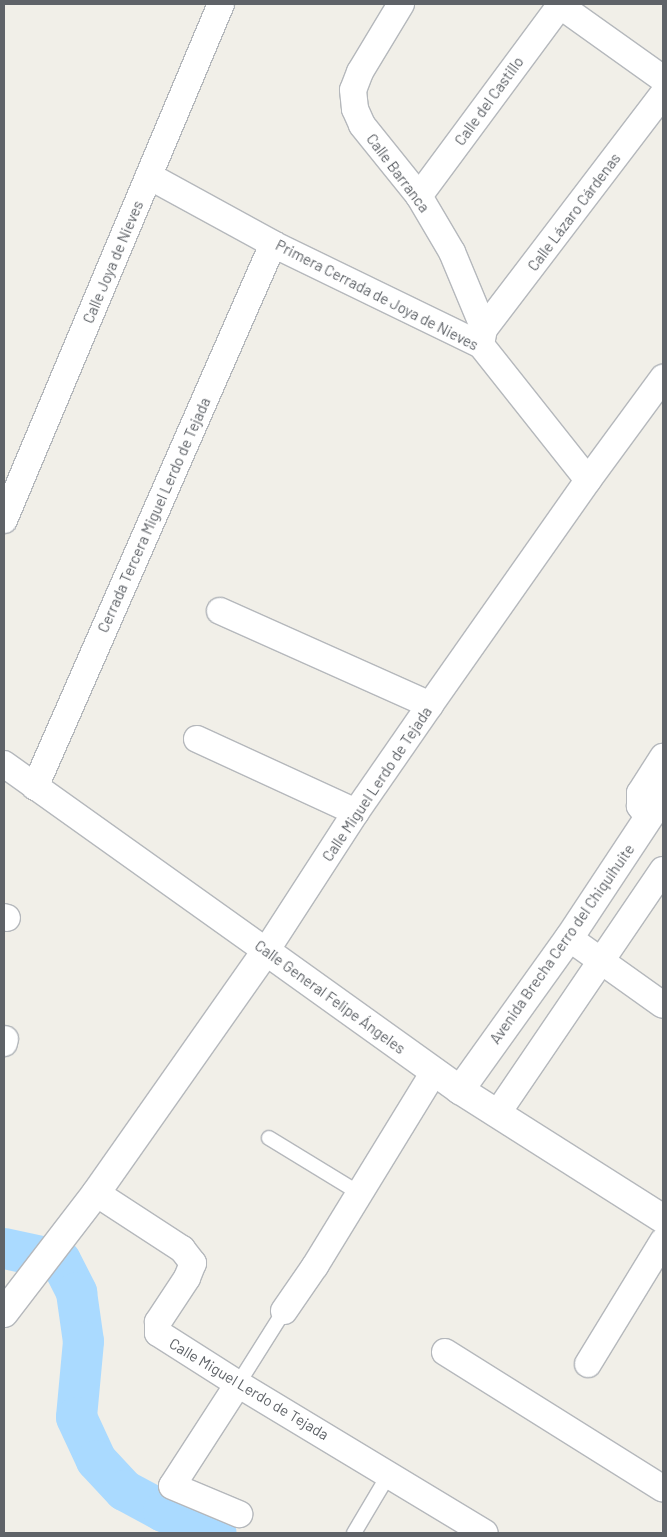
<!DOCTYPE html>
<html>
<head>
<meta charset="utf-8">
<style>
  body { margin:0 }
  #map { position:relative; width:667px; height:1537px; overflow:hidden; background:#f1efe8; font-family:Barlow,sans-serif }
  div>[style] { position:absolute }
  .river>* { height:41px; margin:-20.5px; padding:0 20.5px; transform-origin:20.5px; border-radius:20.5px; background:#aadaff }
  .roads { filter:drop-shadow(1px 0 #b5b8bc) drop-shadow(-1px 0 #b5b8bc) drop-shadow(0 1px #b5b8bc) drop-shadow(0 -1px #b5b8bc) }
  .service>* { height:14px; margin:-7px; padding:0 7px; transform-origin:7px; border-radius:7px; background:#fff }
  .minor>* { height:26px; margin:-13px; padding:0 13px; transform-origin:13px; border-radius:13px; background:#fff }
  .tertiary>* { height:28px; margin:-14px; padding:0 14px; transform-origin:14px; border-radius:14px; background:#fff }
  span { translate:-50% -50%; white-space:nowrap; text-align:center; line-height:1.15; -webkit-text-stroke:4px #fff; paint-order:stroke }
  .street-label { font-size:15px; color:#5f6368 }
  .frame { position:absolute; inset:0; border:5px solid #5f6368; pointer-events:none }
</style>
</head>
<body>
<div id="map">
  <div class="river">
    <i style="left:4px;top:1248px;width:57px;rotate:12.1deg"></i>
    <i style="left:60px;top:1260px;width:36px;rotate:63deg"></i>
    <i style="left:76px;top:1292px;width:49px;rotate:81.9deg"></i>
    <i style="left:83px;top:1341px;width:76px;rotate:95.3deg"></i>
    <i style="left:76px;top:1417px;width:47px;rotate:65.1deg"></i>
    <i style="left:96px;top:1460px;width:41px;rotate:47deg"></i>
    <i style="left:124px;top:1490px;width:44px;rotate:28.3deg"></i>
    <i style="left:163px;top:1511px;width:57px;rotate:22.5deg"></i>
  </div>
  <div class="roads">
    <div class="service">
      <i style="left:269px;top:1138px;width:105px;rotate:31.4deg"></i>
      <i style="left:238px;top:1384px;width:86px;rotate:-57.8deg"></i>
      <i style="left:354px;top:1533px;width:69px;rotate:-59.3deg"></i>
    </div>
    <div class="minor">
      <i style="left:401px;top:4px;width:79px;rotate:121.1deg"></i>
      <i style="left:360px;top:72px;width:19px;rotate:111deg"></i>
      <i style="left:353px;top:90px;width:19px;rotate:84deg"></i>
      <i style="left:355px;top:109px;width:17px;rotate:66deg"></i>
      <i style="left:362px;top:125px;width:91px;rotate:51.2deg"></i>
      <i style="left:419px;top:196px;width:65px;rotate:59.5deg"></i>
      <i style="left:452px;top:252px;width:83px;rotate:67.4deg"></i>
      <i style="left:484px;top:329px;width:16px;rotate:101deg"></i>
      <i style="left:558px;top:4px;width:129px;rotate:35.5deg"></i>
      <i style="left:149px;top:176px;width:141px;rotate:28.7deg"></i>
      <i style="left:273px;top:244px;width:231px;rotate:25.9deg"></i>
      <i style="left:481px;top:345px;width:172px;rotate:51.6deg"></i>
      <i style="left:419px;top:196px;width:239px;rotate:-53.5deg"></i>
      <i style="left:484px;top:329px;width:295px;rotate:-52.7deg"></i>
      <i style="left:4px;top:520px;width:560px;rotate:-67.19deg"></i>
      <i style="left:220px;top:611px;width:230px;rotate:24.1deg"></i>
      <i style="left:197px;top:739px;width:175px;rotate:24.7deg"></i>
      <i style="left:4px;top:764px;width:322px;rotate:35.5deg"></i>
      <i style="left:266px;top:951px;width:166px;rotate:-57.1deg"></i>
      <i style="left:356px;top:812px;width:130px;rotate:-55.3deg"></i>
      <i style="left:430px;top:705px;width:275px;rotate:-54.9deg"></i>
      <i style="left:588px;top:480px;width:127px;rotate:-53.7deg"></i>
      <i style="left:35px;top:787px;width:593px;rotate:-66.33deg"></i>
      <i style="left:648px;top:817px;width:14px;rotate:-126deg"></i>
      <i style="left:640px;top:806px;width:13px;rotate:-90deg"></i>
      <i style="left:640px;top:793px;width:43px;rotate:-57.4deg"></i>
      <i style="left:4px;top:917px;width:3px;rotate:18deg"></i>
      <i style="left:569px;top:938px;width:115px;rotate:35.5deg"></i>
      <i style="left:4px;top:1043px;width:4px;rotate:-76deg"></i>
      <i style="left:497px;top:1114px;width:295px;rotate:-55.8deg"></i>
      <i style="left:96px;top:1193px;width:103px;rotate:33.1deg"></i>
      <i style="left:182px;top:1249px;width:18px;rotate:52deg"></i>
      <i style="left:193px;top:1263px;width:16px;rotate:112deg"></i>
      <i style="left:187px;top:1278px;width:53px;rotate:123.4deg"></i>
      <i style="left:158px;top:1322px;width:11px;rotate:90deg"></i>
      <i style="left:158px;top:1333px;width:95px;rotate:32.5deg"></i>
      <i style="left:238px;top:1384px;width:288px;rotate:31.1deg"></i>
      <i style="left:284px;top:1311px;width:55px;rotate:-55.4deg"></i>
      <i style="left:315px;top:1266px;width:228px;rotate:-58.5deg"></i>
      <i style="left:445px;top:1352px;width:257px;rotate:32.1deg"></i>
      <i style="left:588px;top:1364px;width:144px;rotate:-58.6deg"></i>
      <i style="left:238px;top:1384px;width:121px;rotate:122.9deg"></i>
      <i style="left:172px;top:1486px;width:73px;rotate:22.7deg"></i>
    </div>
    <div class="tertiary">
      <i style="left:460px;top:1090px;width:187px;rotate:-54.4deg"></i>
      <i style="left:569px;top:938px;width:170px;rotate:-56.5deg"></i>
      <i style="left:4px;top:1313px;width:151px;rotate:-52.5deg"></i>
      <i style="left:96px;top:1193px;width:296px;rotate:-54.9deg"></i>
      <i style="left:266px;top:951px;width:239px;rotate:35.6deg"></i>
      <i style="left:460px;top:1090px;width:241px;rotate:32.4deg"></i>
    </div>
  </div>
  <div class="street-label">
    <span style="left:489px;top:101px;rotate:-54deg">Calle del Castillo</span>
    <span style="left:398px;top:173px;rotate:53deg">Calle Barranca</span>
    <span style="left:574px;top:212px;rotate:-53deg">Calle Lázaro Cárdenas</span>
    <span style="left:113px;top:262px;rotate:-67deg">Calle Joya de Nieves</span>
    <span style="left:377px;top:295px;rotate:27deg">Primera Cerrada de Joya de Nieves</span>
    <span style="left:154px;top:515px;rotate:-66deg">Cerrada Tercera Miguel Lerdo de Tejada</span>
    <span style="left:377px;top:784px;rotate:-56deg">Calle Miguel Lerdo de Tejada</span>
    <span style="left:562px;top:944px;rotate:-55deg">Avenida Brecha Cerro del Chiquihuite</span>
    <span style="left:330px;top:997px;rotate:36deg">Calle General Felipe Ángeles</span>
    <span style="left:249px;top:1389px;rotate:31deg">Calle Miguel Lerdo de Tejada</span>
  </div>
  <div class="frame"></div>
</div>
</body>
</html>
